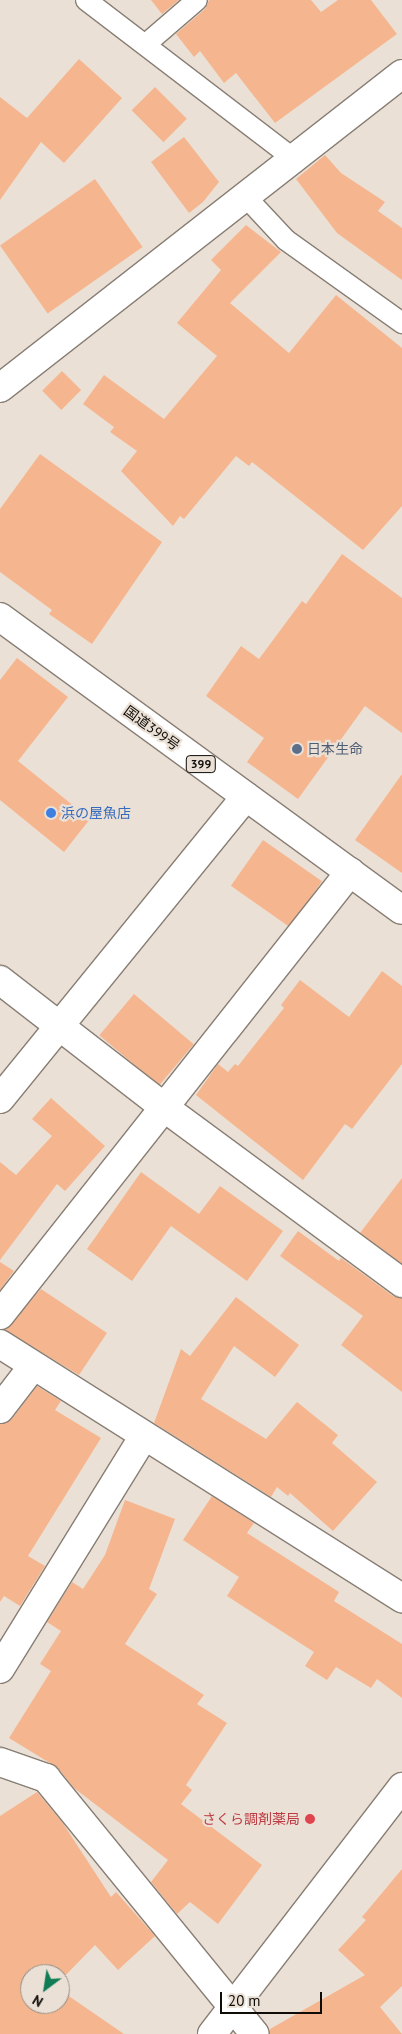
<!DOCTYPE html>
<html>
<head>
<meta charset="utf-8">
<style>
  body { margin:0 }
  #map { position:relative; width:402px; height:2034px; overflow:hidden; background:#ebe0d5; font-family:"PT Sans","Noto Sans JP",sans-serif }
  div>[style] { position:absolute }
  .building>* { inset:0; background:#f5b68f; transform-origin:0 0 }
  .roads { filter:drop-shadow(1px 0 #887e74) drop-shadow(-1px 0 #887e74) drop-shadow(0 1px #887e74) drop-shadow(0 -1px #887e74) }
  .service>* { height:20px; margin:-10px; padding:0 10px; transform-origin:10px; border-radius:10px; background:#fff }
  .minor>* { height:28px; margin:-14px; padding:0 14px; transform-origin:14px; border-radius:14px; background:#fff }
  .tertiary>* { height:28px; margin:-14px; padding:0 14px; transform-origin:14px; border-radius:14px; background:#fff }
  .trunk>* { height:28px; margin:-14px; padding:0 14px; transform-origin:14px; border-radius:14px; background:#fff }
  .dots>* { width:14px; height:14px; translate:-50% -50%; box-sizing:border-box; border:2px solid #ebe0d5; border-radius:50% }
  span { translate:-50% -50%; white-space:nowrap; text-align:center; line-height:1.15; -webkit-text-stroke:4.5px #ebe0d5; paint-order:stroke }
  .shield-label span { padding:1px 4px; background:#ebe0d5; border:1px solid; border-radius:4px; -webkit-text-stroke-width:0 }
  .shield-label { font-size:12px; color:#0f0c08; font-weight:700 }
  .street-label { font-size:14px; color:#0f0c08 }
  .service-label { font-size:14px; color:#4e5e75 }
  .left { translate:0 -50%; text-align:left }
  .shop-label { font-size:14px; color:#366cbe }
  .health-label { font-size:14px; color:#be3a42 }
  .right { translate:-100% -50%; text-align:right }
  .north { position:absolute; left:20px; top:1964px; width:50px; height:50px; box-sizing:border-box; background:#ebe0d5; border:1px solid #938b83; border-radius:50%; rotate:211deg; font-size:14px; font-weight:700; line-height:20px; text-align:center; color:#0f0c08 }
  .north::after { content:''; display:block; margin:auto; width:18px; height:22px; background:#0f7c56; clip-path:polygon(50% 0,100% 100%,50% 72%,0 100%) }
  .scale { position:absolute; left:220px; top:1992px; width:102px; height:22px; box-sizing:border-box; border:2px solid #0f0c08; border-top:0; padding-left:6px; font-size:15px; line-height:18px; white-space:nowrap; color:#0f0c08; -webkit-text-stroke:4px #ebe0d5; paint-order:stroke }
</style>
</head>
<body>
<div id="map">
  <div class="building">
    <i style="clip-path:polygon(151px 0,179px 0,162px 14px)"></i>
    <i style="clip-path:polygon(209px 0,311px 0,321px 12px,338px 0,371px 0,397px 34px,275px 123px,236px 73px,224px 83px,200px 51px,194px 57px,176px 34px,205px 9px)"></i>
    <i style="clip-path:polygon(79px 59px,122px 98px,64px 163px,41px 142px,0 200px,0 97px,27px 118px)"></i>
    <i style="left:155px;top:87px;width:45px;height:33px;rotate:45deg"></i>
    <i style="clip-path:polygon(184px 137px,219px 182px,203px 202px,189px 213px,151px 162px)"></i>
    <i style="clip-path:polygon(325px 155px,341px 173px,385px 202px,378px 211px,402px 228px,402px 280px,337px 233px,296px 179px)"></i>
    <i style="left:95px;top:179px;width:83px;height:116px;rotate:55deg"></i>
    <i style="clip-path:polygon(246px 225px,281px 252px,230px 303px,289px 353px,336px 295px,402px 348px,402px 506px,363px 550px,252px 462px,249px 466px,236px 456px,184px 519px,180px 516px,173px 526px,121px 471px,137px 451px,110px 432px,114px 427px,83px 404px,104px 375px,164px 419px,217px 356px,177px 323px,221px 270px,211px 260px)"></i>
    <i style="left:62px;top:371px;width:27px;height:28px;rotate:45deg"></i>
    <i style="clip-path:polygon(40px 454px,162px 542px,92px 644px,49px 614px,52px 610px,0 572px,0 509px)"></i>
    <i style="clip-path:polygon(342px 554px,402px 598px,402px 733px,365px 706px,298px 799px,247px 762px,264px 738px,206px 696px,241px 646px,259px 659px,302px 601px,306px 604px)"></i>
    <i style="clip-path:polygon(17px 658px,68px 697px,18px 761px,90px 819px,64px 852px,0 800px,0 680px)"></i>
    <i style="clip-path:polygon(402px 774px,402px 873px,355px 840px)"></i>
    <i style="left:263px;top:840px;width:72px;height:56px;rotate:35deg"></i>
    <i style="clip-path:polygon(382px 971px,402px 986px,402px 1064px,352px 1129px,345px 1124px,303px 1180px,196px 1095px,218px 1064px,228px 1072px,235px 1064px,238px 1066px,284px 1008px,281px 1005px,300px 980px,349px 1017px)"></i>
    <i style="left:134px;top:994px;width:78px;height:54px;rotate:40deg"></i>
    <i style="clip-path:polygon(51px 1098px,105px 1146px,65px 1191px,57px 1184px,0 1260px,0 1162px,16px 1175px,52px 1136px,32px 1119px)"></i>
    <i style="clip-path:polygon(141px 1172px,199px 1214px,220px 1186px,283px 1231px,247px 1281px,171px 1226px,132px 1281px,87px 1249px)"></i>
    <i style="clip-path:polygon(402px 1178px,402px 1264px,360px 1233px)"></i>
    <i style="clip-path:polygon(298px 1231px,339px 1261px,341px 1258px,393px 1296px,402px 1298px,402px 1392px,341px 1345px,363px 1316px,280px 1256px)"></i>
    <i style="clip-path:polygon(0 1262px,14px 1271px,0 1290px)"></i>
    <i style="clip-path:polygon(41px 1289px,107px 1333px,79px 1375px,5px 1330px)"></i>
    <i style="clip-path:polygon(236px 1297px,299px 1345px,275px 1377px,234px 1346px,201px 1399px,266px 1439px,297px 1402px,338px 1435px,332px 1443px,377px 1482px,333px 1531px,290px 1493px,288px 1496px,277px 1487px,271px 1497px,154px 1423px,181px 1349px,190px 1356px)"></i>
    <i style="clip-path:polygon(37px 1386px,61px 1401px,55px 1410px,101px 1438px,28px 1556px,45px 1566px,20px 1606px,4px 1596px,0 1602px,0 1424px,12px 1419px)"></i>
    <i style="clip-path:polygon(212px 1496px,254px 1523px,247px 1533px,339px 1592px,334px 1601px,402px 1644px,402px 1698px,377px 1679px,371px 1688px,336px 1667px,327px 1680px,305px 1666px,314px 1652px,227px 1596px,239px 1577px,183px 1540px)"></i>
    <i style="clip-path:polygon(125px 1500px,175px 1519px,149px 1589px,157px 1594px,125px 1644px,204px 1695px,197px 1704px,227px 1723px,186px 1785px,192px 1790px,181px 1804px,262px 1865px,218px 1924px,190px 1902px,177px 1914px,151px 1882px,168px 1860px,74px 1788px,58px 1768px,9px 1738px,51px 1671px,40px 1664px,61px 1631px,47px 1622px,72px 1582px,83px 1589px,105px 1555px)"></i>
    <i style="clip-path:polygon(37px 1792px,62px 1822px,111px 1897px,116px 1892px,155px 1936px,118px 1970px,95px 1945px,60px 1981px,60px 1974px,30px 1974px,30px 2004px,60px 2004px,60px 1990px,124px 2034px,0 2034px,0 1816px)"></i>
    <i style="clip-path:polygon(402px 1869px,402px 1986px,380px 2007px,402px 2034px,270px 2034px,270px 2029px,365px 1975px,338px 1950px,366px 1920px,362px 1917px)"></i>
  </div>
  <div class="roads">
    <div class="service">
      <i style="left:86px;top:0;width:262px;rotate:37.4deg"></i>
      <i style="left:146px;top:44px;width:67px;rotate:-40.8deg"></i>
      <i style="left:245px;top:196px;width:60px;rotate:47deg"></i>
      <i style="left:286px;top:240px;width:143px;rotate:35.6deg"></i>
    </div>
    <div class="minor">
      <i style="left:0;top:980px;width:209px;rotate:37.8deg"></i>
      <i style="left:165px;top:1108px;width:295px;rotate:36.4deg"></i>
      <i style="left:0;top:1099px;width:390px;rotate:-50.9deg"></i>
      <i style="left:0;top:1315px;width:565px;rotate:-51.69deg"></i>
      <i style="left:0;top:1344px;width:476px;rotate:32.3deg"></i>
      <i style="left:0;top:1409px;width:54px;rotate:-52.5deg"></i>
      <i style="left:0;top:1669px;width:274px;rotate:-58.3deg"></i>
      <i style="left:0;top:1762px;width:49px;rotate:19.2deg"></i>
      <i style="left:46px;top:1778px;width:330px;rotate:50.8deg"></i>
    </div>
    <div class="tertiary">
      <i style="left:0;top:388px;width:510px;rotate:-37.99deg"></i>
      <i style="left:212px;top:2034px;width:312px;rotate:-52.4deg"></i>
    </div>
    <div class="trunk">
      <i style="left:0;top:617px;width:497px;rotate:36.1deg"></i>
    </div>
  </div>
  <div class="dots">
    <i style="left:297px;top:749px;background:#5c6f8a"></i>
    <i style="left:51px;top:813px;background:#3f7fe0"></i>
    <i style="left:310px;top:1819px;background:#e0444e"></i>
  </div>
  <div class="shield-label">
    <span style="left:201px;top:764px">399</span>
  </div>
  <div class="street-label">
    <span style="left:152px;top:728px;rotate:36deg">国道399号</span>
  </div>
  <div class="service-label">
    <span class="left" style="left:307px;top:749px">日本生命</span>
  </div>
  <div class="shop-label">
    <span class="left" style="left:61px;top:813px">浜の屋魚店</span>
  </div>
  <div class="health-label">
    <span class="right" style="left:300px;top:1819px">さくら調剤薬局</span>
  </div>
  <div class="north">N</div>
  <div class="scale">20 m</div>
</div>
</body>
</html>
